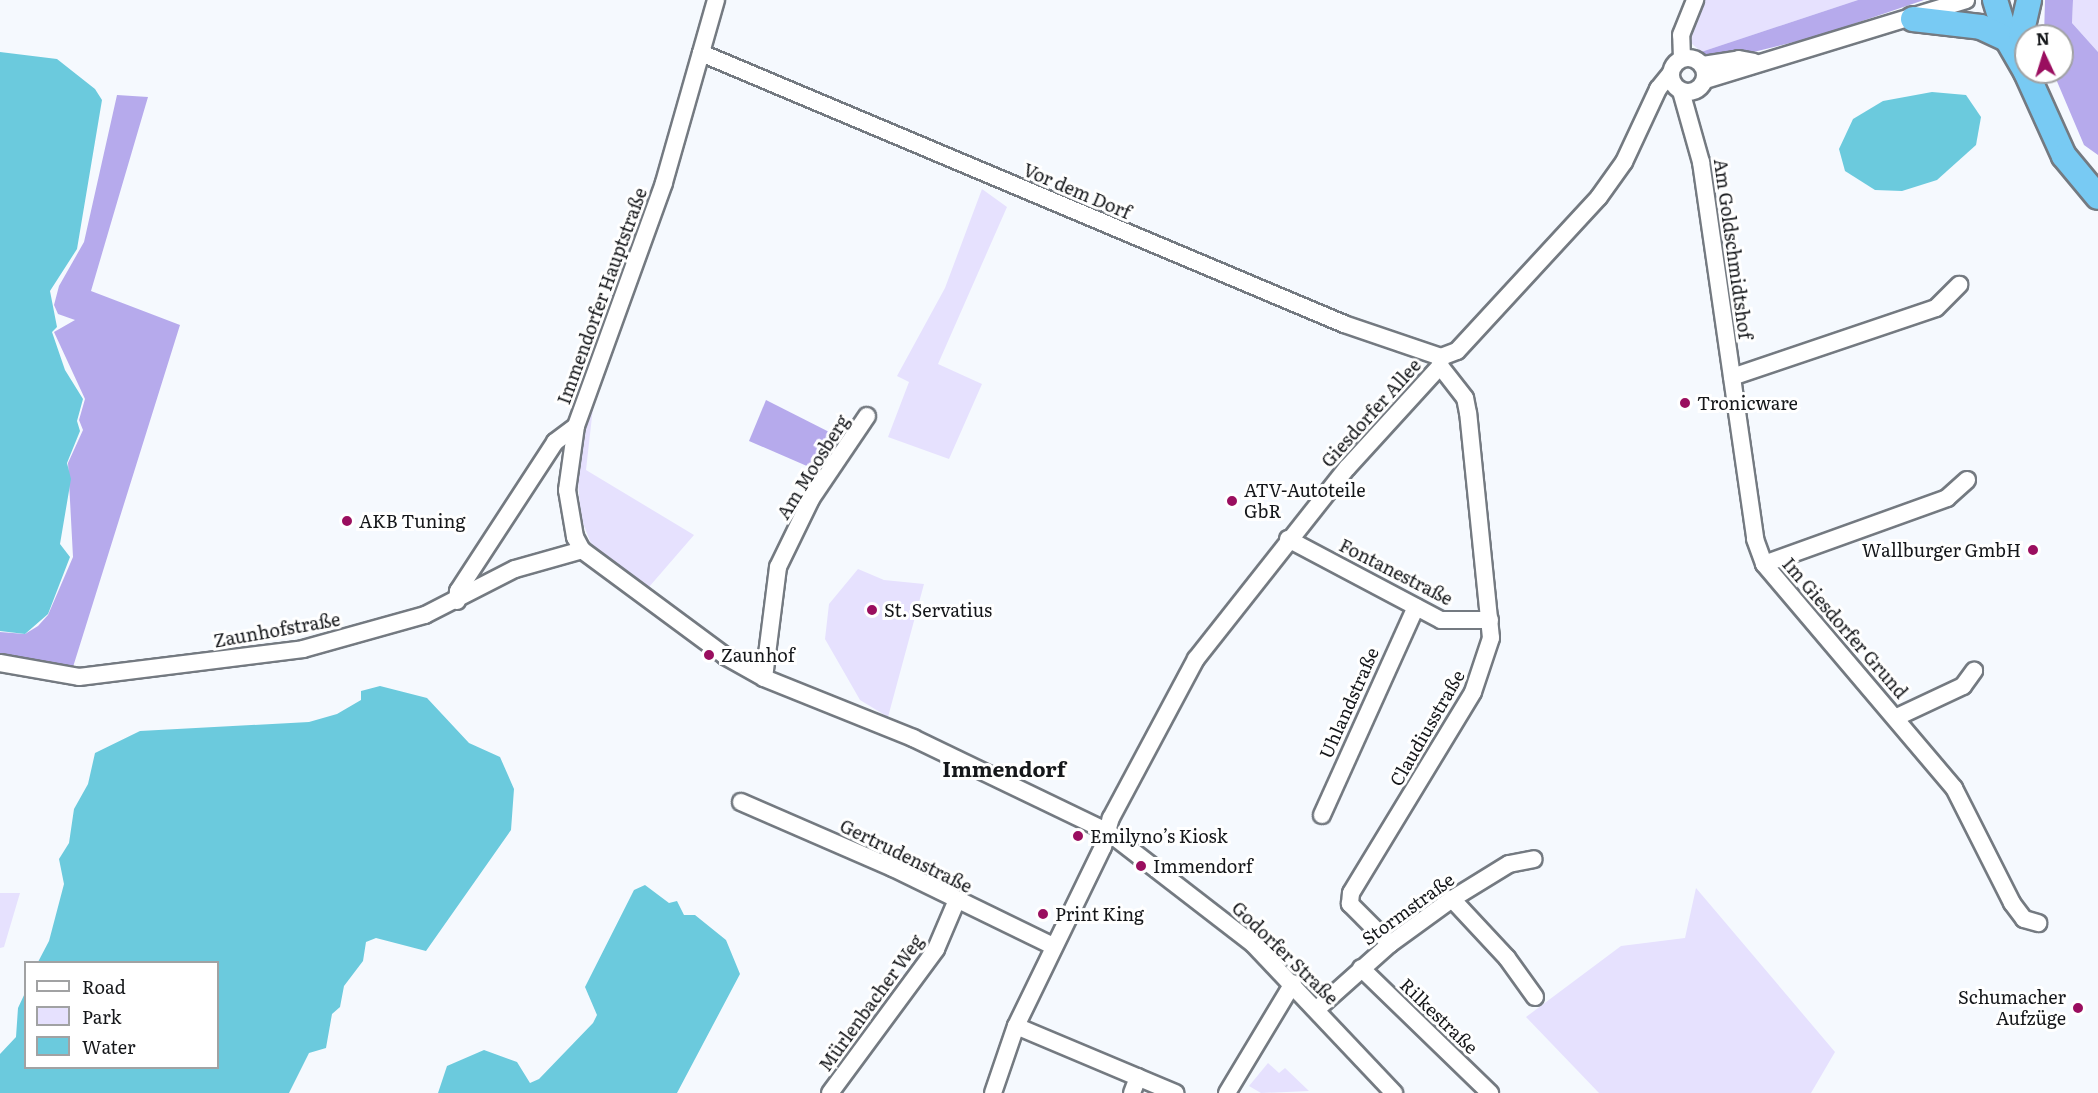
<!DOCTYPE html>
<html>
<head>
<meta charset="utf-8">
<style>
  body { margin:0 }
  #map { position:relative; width:2098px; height:1093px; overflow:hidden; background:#f5f9fe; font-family:Literata,serif }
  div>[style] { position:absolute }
  .green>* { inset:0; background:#e6e1fe }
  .forest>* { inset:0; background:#b6aaec }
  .water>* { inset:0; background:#6bcadd }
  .roads { filter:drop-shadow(2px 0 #747a81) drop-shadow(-2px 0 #747a81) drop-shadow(0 2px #747a81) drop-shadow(0 -2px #747a81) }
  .minor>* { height:16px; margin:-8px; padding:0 8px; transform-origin:8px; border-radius:8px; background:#fff }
  .minor>.ring { margin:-8px; padding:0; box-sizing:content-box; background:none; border:16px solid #fff; border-radius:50% }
  .highway>* { height:24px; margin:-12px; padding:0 12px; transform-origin:12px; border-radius:12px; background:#78caf3 }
  .dots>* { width:16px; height:16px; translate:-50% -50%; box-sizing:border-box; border:3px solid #fff; border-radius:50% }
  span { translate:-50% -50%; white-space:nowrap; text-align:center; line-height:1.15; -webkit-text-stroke:6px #fff; paint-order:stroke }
  .street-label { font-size:18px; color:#15171a }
  .poi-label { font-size:18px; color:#15171a }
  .left { translate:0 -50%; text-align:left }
  .right { translate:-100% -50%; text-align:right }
  .quarter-label { font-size:21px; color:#15171a; font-weight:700 }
  .legend { position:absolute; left:24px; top:961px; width:195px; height:108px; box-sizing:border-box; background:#fff; border:2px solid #a1a2a3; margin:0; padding:8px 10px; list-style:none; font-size:18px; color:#15171a }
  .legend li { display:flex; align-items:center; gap:12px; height:30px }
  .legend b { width:30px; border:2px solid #a1a2a3 }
  .north { position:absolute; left:2014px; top:24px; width:60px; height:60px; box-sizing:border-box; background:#fff; border:2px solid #a1a2a3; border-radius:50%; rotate:356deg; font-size:16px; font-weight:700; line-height:24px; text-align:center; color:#15171a }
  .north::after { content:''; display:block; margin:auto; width:21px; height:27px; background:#9a0e5f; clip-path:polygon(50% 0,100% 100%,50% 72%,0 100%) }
</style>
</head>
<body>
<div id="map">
  <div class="green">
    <i style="clip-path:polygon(1701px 0,1858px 0,1701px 52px,1690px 42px,1690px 27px)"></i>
    <i style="clip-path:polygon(2073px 0,2098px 0,2098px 52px,2072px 23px)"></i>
    <i style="clip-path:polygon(982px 189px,1007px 207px,938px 364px,982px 384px,949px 459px,888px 437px,909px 382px,897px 376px,945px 288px)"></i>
    <i style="clip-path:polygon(596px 381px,586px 470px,694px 535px,649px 587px,592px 546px,581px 518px,578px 482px,583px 425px)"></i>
    <i style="clip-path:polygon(858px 569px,884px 580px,924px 584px,888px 717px,860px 700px,825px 639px,829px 604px)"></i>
    <i style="clip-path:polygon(1696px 888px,1835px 1052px,1811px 1093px,1599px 1093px,1526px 1017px,1621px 946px,1685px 938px)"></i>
    <i style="clip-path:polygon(0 893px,20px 893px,4px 947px,0 948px)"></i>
    <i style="clip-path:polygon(1268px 1063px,1279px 1073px,1285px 1068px,1309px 1091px,1261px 1093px,1249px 1086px)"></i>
  </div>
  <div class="forest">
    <i style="clip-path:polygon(1858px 0,1924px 0,1818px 36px,1717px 61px,1701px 52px)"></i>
    <i style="clip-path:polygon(2045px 0,2073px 0,2072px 23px,2098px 52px,2098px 155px,2084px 145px,2053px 72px,2062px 72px,2062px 36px,2044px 36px)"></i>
    <i style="clip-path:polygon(117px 95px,148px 97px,91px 291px,180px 325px,73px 667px,64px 670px,0 656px,0 632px,25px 634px,38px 626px,48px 615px,73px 557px,68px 463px,83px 430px,79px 420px,85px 399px,54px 332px,75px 320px,58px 314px,54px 305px,59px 286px,84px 242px)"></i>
    <i style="clip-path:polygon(766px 400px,847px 441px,823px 473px,749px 441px)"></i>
  </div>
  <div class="water">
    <i style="clip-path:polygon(0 52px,57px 59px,95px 89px,102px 100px,77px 249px,50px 291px,57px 327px,52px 332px,65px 370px,83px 399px,77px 421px,80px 431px,67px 463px,71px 479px,60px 544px,70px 557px,48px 614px,25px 634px,0 631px)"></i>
    <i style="clip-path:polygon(1932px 92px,1966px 95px,1981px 117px,1976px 145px,1937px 180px,1902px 191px,1875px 190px,1845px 171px,1839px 149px,1853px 119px,1883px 101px)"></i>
    <i style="clip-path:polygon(380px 686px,427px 698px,469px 743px,500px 757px,514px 789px,511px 830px,426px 951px,376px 938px,366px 942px,363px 961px,344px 986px,340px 1007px,332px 1014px,326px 1048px,309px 1053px,289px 1093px,0 1093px,0 1054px,16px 1037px,18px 1008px,25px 993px,26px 1068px,218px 1068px,218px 962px,38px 962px,49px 941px,64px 884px,59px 859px,69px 843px,74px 809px,88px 784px,95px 753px,140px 731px,309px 722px,337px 714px,361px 700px,361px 691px)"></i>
    <i style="clip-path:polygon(645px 885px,669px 903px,677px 901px,684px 915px,695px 915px,726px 940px,740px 974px,677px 1093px,438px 1093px,447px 1066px,484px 1050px,517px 1062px,530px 1083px,539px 1079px,593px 1023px,597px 1015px,585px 987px,634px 890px)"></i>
  </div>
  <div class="roads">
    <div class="minor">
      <i style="left:716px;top:0;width:190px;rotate:105.9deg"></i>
      <i style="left:664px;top:183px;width:258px;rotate:109.9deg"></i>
      <i style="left:576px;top:426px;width:65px;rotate:98deg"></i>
      <i style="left:567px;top:490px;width:48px;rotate:80.3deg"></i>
      <i style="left:575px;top:537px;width:15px;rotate:62deg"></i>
      <i style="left:582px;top:550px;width:178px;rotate:36.5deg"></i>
      <i style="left:725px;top:656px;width:45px;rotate:29.4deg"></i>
      <i style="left:764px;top:678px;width:161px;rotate:21.9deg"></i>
      <i style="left:913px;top:738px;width:216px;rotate:25.7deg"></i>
      <i style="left:1108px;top:832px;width:185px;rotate:37.7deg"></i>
      <i style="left:1254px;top:945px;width:204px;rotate:46.6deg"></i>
      <i style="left:701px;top:53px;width:698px;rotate:22.85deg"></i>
      <i style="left:1344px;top:324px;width:102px;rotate:18.8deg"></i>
      <i style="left:1441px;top:357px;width:17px;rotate:-21deg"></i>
      <i style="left:1457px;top:351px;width:209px;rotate:-47.3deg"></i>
      <i style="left:1599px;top:197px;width:43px;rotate:-54.5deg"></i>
      <i style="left:1624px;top:162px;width:81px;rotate:-65deg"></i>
      <i style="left:1658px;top:89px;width:19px;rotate:-51deg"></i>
      <i class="ring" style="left:1671px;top:58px;width:18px;height:18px"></i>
      <i style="left:1682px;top:58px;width:23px;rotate:-92deg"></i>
      <i style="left:1681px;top:35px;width:38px;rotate:-68deg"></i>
      <i style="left:1703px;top:65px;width:36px;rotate:-9deg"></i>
      <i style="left:1739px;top:59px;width:15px;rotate:11deg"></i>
      <i style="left:1705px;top:80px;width:273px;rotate:-17deg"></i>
      <i style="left:1681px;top:91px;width:74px;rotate:74.3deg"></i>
      <i style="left:1701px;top:162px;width:381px;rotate:81.8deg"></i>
      <i style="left:1755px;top:539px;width:27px;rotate:70deg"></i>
      <i style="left:1764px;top:564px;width:294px;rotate:49.7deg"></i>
      <i style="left:1954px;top:788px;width:129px;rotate:63.2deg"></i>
      <i style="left:2012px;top:903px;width:20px;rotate:53deg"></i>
      <i style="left:2024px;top:919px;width:15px;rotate:16deg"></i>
      <i style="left:1732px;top:377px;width:215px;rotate:-18.7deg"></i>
      <i style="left:1936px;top:308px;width:33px;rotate:-45deg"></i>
      <i style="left:1288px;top:539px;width:173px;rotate:27.9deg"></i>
      <i style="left:1441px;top:620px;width:49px"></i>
      <i style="left:1764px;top:564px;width:195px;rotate:-19.8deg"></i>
      <i style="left:1947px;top:498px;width:27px;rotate:-42deg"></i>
      <i style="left:457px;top:601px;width:10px;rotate:-84deg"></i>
      <i style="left:458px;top:591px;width:178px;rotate:-56.9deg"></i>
      <i style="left:555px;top:442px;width:26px;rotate:-37deg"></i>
      <i style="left:0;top:663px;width:80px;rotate:10deg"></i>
      <i style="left:79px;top:677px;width:226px;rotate:-7.1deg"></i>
      <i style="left:303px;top:649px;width:127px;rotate:-15.6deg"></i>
      <i style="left:425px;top:615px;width:101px;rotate:-27.1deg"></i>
      <i style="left:515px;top:569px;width:70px;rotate:-15.8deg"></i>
      <i style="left:764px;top:678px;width:112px;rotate:-82.8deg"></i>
      <i style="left:778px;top:567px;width:76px;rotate:-64.1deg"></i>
      <i style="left:811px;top:499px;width:100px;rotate:-56deg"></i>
      <i style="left:1897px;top:717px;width:73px;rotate:-25.2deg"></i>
      <i style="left:1963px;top:686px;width:19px;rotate:-54deg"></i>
      <i style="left:741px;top:802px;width:166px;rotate:23.5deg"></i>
      <i style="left:893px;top:868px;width:178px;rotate:26deg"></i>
      <i style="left:1322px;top:815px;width:228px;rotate:-65.7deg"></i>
      <i style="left:1452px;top:899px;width:81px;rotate:47deg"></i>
      <i style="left:1507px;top:958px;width:48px;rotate:54.3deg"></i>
      <i style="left:1390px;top:944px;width:57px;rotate:-135deg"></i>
      <i style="left:1350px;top:904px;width:11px;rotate:-85deg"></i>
      <i style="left:1351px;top:893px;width:235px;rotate:-58.7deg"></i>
      <i style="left:1473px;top:692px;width:57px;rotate:-71.6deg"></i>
      <i style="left:1491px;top:638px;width:226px;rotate:-95.8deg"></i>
      <i style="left:1468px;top:413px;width:15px;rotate:-101deg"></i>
      <i style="left:1465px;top:398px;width:41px;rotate:-128deg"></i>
      <i style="left:1361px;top:968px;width:180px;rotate:44.1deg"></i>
      <i style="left:1317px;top:1009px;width:98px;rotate:-41.7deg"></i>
      <i style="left:1390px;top:944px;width:77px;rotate:-36deg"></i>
      <i style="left:1452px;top:899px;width:67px;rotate:-31.6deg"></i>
      <i style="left:1509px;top:864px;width:25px;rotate:-11deg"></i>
      <i style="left:1016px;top:1026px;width:173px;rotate:22.8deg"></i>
      <i style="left:830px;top:1093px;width:179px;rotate:-53.6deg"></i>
      <i style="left:936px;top:949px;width:51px;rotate:-66.9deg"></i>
      <i style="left:993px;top:1093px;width:71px;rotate:-71.1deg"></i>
      <i style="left:1016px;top:1026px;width:199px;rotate:-64.1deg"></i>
      <i style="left:1103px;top:847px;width:30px;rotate:-75deg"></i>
      <i style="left:1111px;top:818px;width:180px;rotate:-61.9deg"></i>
      <i style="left:1196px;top:659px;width:243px;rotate:-51.7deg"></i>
      <i style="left:1347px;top:468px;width:138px;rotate:-47.6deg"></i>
      <i style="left:1440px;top:366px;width:9px;rotate:-84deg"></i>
      <i style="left:1132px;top:1093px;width:17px;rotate:-69deg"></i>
      <i style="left:1227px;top:1093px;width:128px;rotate:-59deg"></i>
    </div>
    <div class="highway">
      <i style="left:1995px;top:0;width:41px;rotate:72.9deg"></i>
      <i style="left:2007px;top:39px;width:38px;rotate:60deg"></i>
      <i style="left:1913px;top:19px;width:68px;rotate:6.7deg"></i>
      <i style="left:1981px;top:27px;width:29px;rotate:25deg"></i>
      <i style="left:2021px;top:35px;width:36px;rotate:-77deg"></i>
      <i style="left:2026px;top:72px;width:92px;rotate:65.7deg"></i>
      <i style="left:2064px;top:156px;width:53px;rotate:50.3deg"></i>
    </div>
  </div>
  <div class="dots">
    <i style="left:1685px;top:403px;background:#9a0e5f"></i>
    <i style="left:1232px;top:501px;background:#9a0e5f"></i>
    <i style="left:347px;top:521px;background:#9a0e5f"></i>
    <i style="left:2033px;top:550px;background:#9a0e5f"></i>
    <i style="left:872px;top:610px;background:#9a0e5f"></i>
    <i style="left:709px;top:655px;background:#9a0e5f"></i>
    <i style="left:1078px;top:836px;background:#9a0e5f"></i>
    <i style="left:1141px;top:866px;background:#9a0e5f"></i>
    <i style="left:1043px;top:914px;background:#9a0e5f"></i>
    <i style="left:2078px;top:1008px;background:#9a0e5f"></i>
  </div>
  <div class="street-label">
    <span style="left:1077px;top:191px;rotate:23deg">Vor dem Dorf</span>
    <span style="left:1733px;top:249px;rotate:82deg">Am Goldschmidtshof</span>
    <span style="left:602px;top:296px;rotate:-70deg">Immendorfer Hauptstraße</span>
    <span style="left:1371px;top:413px;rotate:-48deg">Giesdorfer Allee</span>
    <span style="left:813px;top:467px;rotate:-58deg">Am Moosberg</span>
    <span style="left:1396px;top:572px;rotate:27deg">Fontanestraße</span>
    <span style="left:1845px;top:628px;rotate:49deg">Im Giesdorfer Grund</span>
    <span style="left:277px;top:630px;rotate:-10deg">Zaunhofstraße</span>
    <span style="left:1349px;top:703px;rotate:-66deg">Uhlandstraße</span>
    <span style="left:1427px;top:728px;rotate:-60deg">Claudiusstraße</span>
    <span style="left:906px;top:856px;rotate:26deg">Gertrudenstraße</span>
    <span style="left:1408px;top:909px;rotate:-36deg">Stormstraße</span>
    <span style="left:1285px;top:953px;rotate:44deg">Godorfer Straße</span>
    <span style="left:871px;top:1003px;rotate:-54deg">Mürlenbacher Weg</span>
    <span style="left:1439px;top:1016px;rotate:44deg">Rilkestraße</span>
  </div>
  <div class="poi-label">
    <span class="left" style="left:1697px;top:403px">Tronicware</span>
    <span class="left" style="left:1244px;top:501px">ATV-Autoteile<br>GbR</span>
    <span class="left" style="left:359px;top:521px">AKB Tuning</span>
    <span class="right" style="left:2021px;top:550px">Wallburger GmbH</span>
    <span class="left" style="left:884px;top:610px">St. Servatius</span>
    <span class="left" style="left:721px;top:655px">Zaunhof</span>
    <span class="left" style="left:1090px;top:836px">Emilyno’s Kiosk</span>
    <span class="left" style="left:1153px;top:866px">Immendorf</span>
    <span class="left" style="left:1055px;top:914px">Print King</span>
    <span class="right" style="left:2066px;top:1008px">Schumacher<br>Aufzüge</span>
  </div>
  <div class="quarter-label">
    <span style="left:1004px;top:768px">Immendorf</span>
  </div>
  <ul class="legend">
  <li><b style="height:8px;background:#fff"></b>Road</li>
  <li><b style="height:16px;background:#e6e1fe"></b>Park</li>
  <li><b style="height:16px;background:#6bcadd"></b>Water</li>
  </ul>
  <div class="north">N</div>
</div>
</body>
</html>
